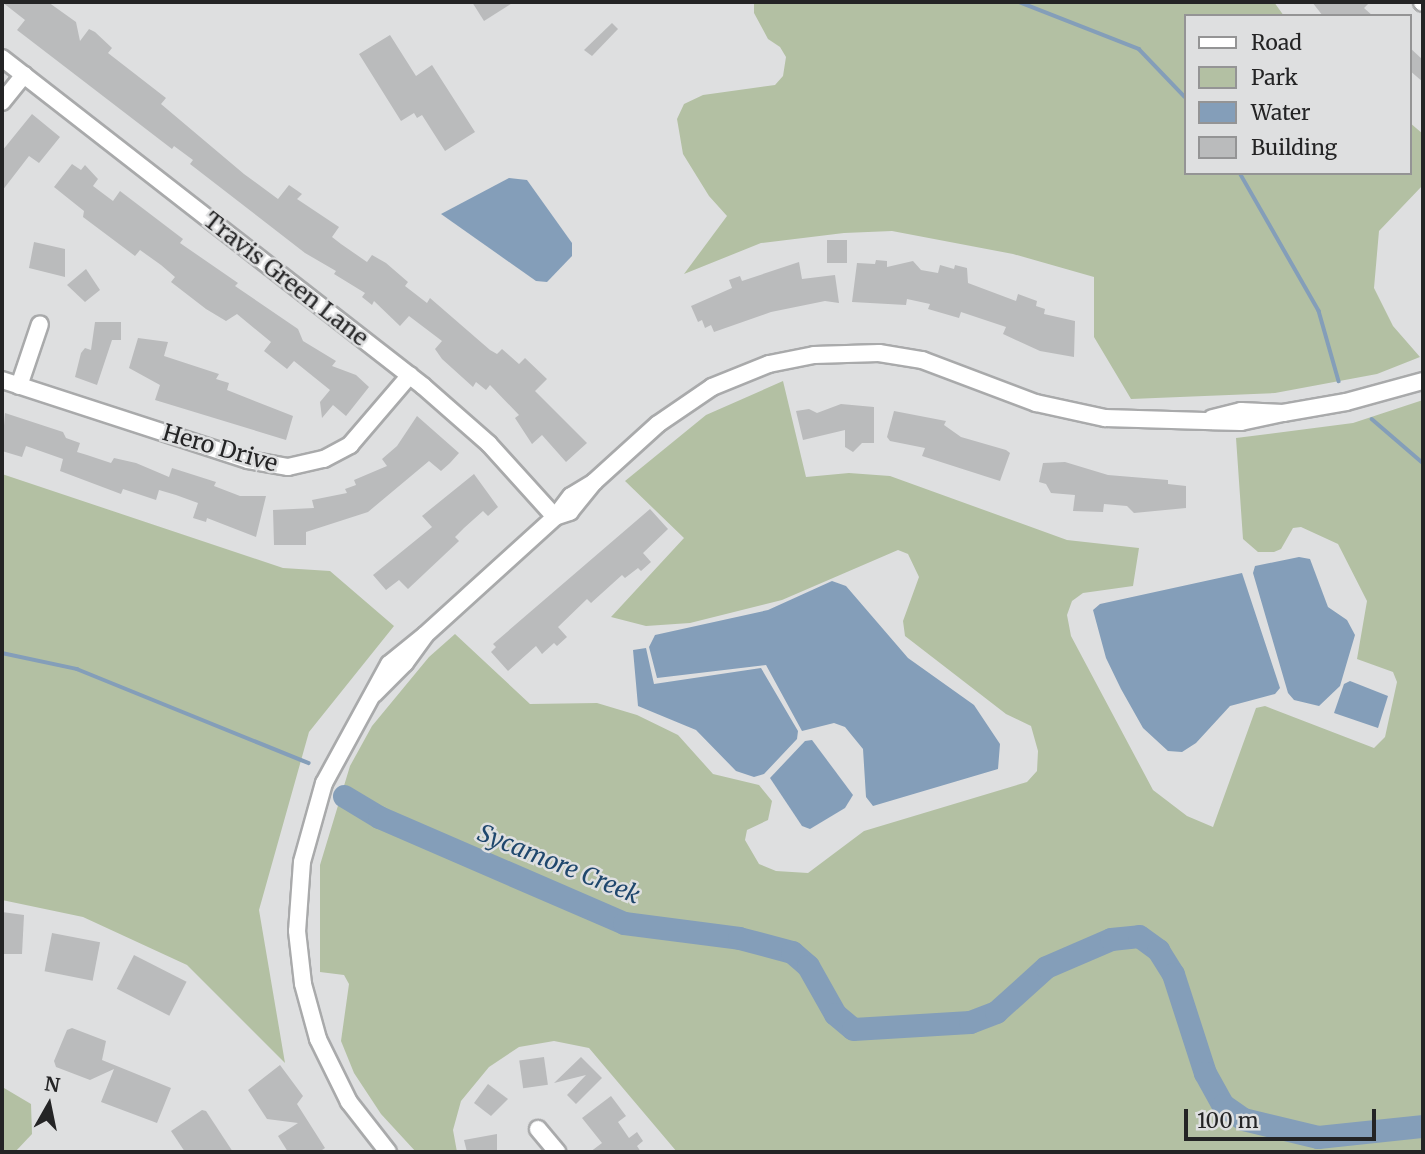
<!DOCTYPE html>
<html>
<head>
<meta charset="utf-8">
<style>
  body { margin:0 }
  #map { position:relative; width:1425px; height:1154px; overflow:hidden; background:#dedfe0; font-family:Merriweather,serif }
  div>[style] { position:absolute }
  .green>* { inset:0; background:#b3c0a3 }
  .water>* { inset:0; background:#849eb9 }
  .stream>* { height:3.5px; margin:-1.75px; padding:0 1.75px; transform-origin:1.75px; border-radius:1.75px; background:#849eb9 }
  .river>* { height:23px; margin:-11.5px; padding:0 11.5px; transform-origin:11.5px; border-radius:11.5px; background:#849eb9 }
  .building>* { inset:0; background:#babbbc; transform-origin:0 0 }
  .roads { filter:drop-shadow(2px 0 #a9aaab) drop-shadow(-2px 0 #a9aaab) drop-shadow(0 2px #a9aaab) drop-shadow(0 -2px #a9aaab) }
  .minor>* { height:16px; margin:-8px; padding:0 8px; transform-origin:8px; border-radius:8px; background:#fff }
  span { translate:-50% -50%; white-space:nowrap; text-align:center; line-height:1.15; -webkit-text-stroke:5px #dedfe0; paint-order:stroke }
  .street-label { font-size:23px; color:#242425 }
  .water-label { font-size:24px; color:#1f476d; font-style:italic }
  .frame { position:absolute; inset:0; border:4px solid #242425; pointer-events:none }
  .legend { position:absolute; left:1184px; top:14px; width:228px; height:161px; box-sizing:border-box; background:#dedfe0; border:2px solid #949495; margin:0; padding:9px 12px; list-style:none; font-size:21px; color:#242425 }
  .legend li { display:flex; align-items:center; gap:14px; height:35px }
  .legend b { width:35px; border:2px solid #949495 }
  .north { position:absolute; left:14px; top:1070px; width:70px; height:70px; -webkit-text-stroke:5px #dedfe0; paint-order:stroke; rotate:9deg; font-size:19px; font-weight:700; line-height:28px; text-align:center; color:#242425 }
  .north::after { content:''; display:block; margin:auto; width:24px; height:32px; background:#242425; clip-path:polygon(50% 0,100% 100%,50% 72%,0 100%) }
  .scale { position:absolute; left:1184px; top:1109px; width:192px; height:32px; box-sizing:border-box; border:4px solid #242425; border-top:0; padding-left:9px; font-size:21px; line-height:24px; white-space:nowrap; color:#242425; -webkit-text-stroke:5px #dedfe0; paint-order:stroke }
</style>
</head>
<body>
<div id="map">
  <div class="green">
    <i style="clip-path:polygon(754px 2px,1274px 2px,1284px 16px,1185px 16px,1185px 173px,1409px 173px,1409px 122px,1423px 134px,1423px 185px,1379px 231px,1374px 288px,1393px 326px,1420px 357px,1377px 374px,1275px 393px,1131px 399px,1094px 337px,1094px 277px,1013px 254px,892px 231px,844px 233px,761px 243px,684px 274px,727px 216px,709px 196px,683px 154px,677px 119px,684px 104px,703px 95px,775px 85px,783px 76px,786px 57px,780px 47px,768px 39px,754px 13px)"></i>
    <i style="clip-path:polygon(783px 381px,806px 477px,849px 473px,890px 476px,1067px 540px,1139px 548px,1133px 586px,1083px 593px,1072px 601px,1067px 615px,1071px 636px,1153px 790px,1187px 816px,1213px 827px,1256px 708px,1265px 706px,1374px 748px,1385px 737px,1397px 682px,1393px 672px,1357px 659px,1367px 601px,1338px 544px,1301px 527px,1293px 528px,1281px 549px,1274px 552px,1258px 552px,1243px 539px,1236px 438px,1353px 423px,1423px 400px,1423px 1152px,677px 1152px,589px 1048px,554px 1041px,519px 1047px,489px 1067px,461px 1101px,453px 1130px,457px 1152px,416px 1152px,381px 1114px,354px 1073px,341px 1041px,349px 984px,344px 975px,320px 972px,320px 865px,350px 766px,372px 726px,429px 657px,455px 634px,530px 704px,597px 703px,637px 715px,678px 735px,713px 774px,759px 785px,772px 801px,768px 820px,747px 830px,745px 840px,759px 864px,776px 871px,808px 873px,864px 831px,1027px 782px,1037px 771px,1038px 751px,1031px 726px,1006px 714px,905px 636px,903px 621px,919px 577px,908px 554px,898px 550px,782px 600px,690px 623px,646px 626px,611px 617px,684px 538px,625px 481px,706px 415px)"></i>
    <i style="clip-path:polygon(2px 474px,283px 568px,330px 571px,394px 626px,309px 732px,259px 910px,285px 1063px,187px 965px,83px 917px,2px 900px)"></i>
    <i style="clip-path:polygon(4px 1088px,31px 1104px,32px 1134px,15px 1152px,2px 1152px)"></i>
  </div>
  <div class="water">
    <i style="clip-path:polygon(509px 178px,527px 180px,572px 243px,572px 256px,547px 282px,536px 281px,441px 214px)"></i>
    <i style="clip-path:polygon(1299px 557px,1310px 559px,1328px 607px,1347px 620px,1355px 635px,1340px 686px,1319px 706px,1294px 700px,1288px 693px,1253px 573px,1255px 566px)"></i>
    <i style="clip-path:polygon(1242px 573px,1280px 688px,1275px 694px,1230px 706px,1196px 743px,1182px 752px,1168px 751px,1143px 728px,1121px 689px,1106px 658px,1093px 610px,1100px 604px)"></i>
    <i style="clip-path:polygon(832px 581px,846px 586px,908px 658px,974px 705px,1000px 744px,998px 769px,873px 806px,866px 797px,863px 749px,845px 727px,834px 723px,802px 731px,766px 665px,657px 678px,649px 647px,655px 635px,768px 610px)"></i>
    <i style="clip-path:polygon(646px 648px,654px 684px,761px 668px,798px 731px,797px 739px,764px 774px,754px 777px,736px 771px,696px 730px,638px 706px,633px 650px)"></i>
    <i style="clip-path:polygon(1350px 681px,1388px 696px,1378px 728px,1334px 713px,1344px 684px)"></i>
    <i style="clip-path:polygon(812px 740px,853px 795px,845px 808px,810px 829px,802px 826px,770px 778px,805px 741px)"></i>
  </div>
  <div class="stream">
    <i style="left:1019px;top:2px;width:129px;rotate:21.4deg"></i>
    <i style="left:1139px;top:49px;width:66px;rotate:46.2deg"></i>
    <i style="left:1240px;top:173px;width:159px;rotate:60.2deg"></i>
    <i style="left:1319px;top:311px;width:73px;rotate:74.1deg"></i>
    <i style="left:1372px;top:419px;width:67px;rotate:40.8deg"></i>
    <i style="left:2px;top:653px;width:77px;rotate:12deg"></i>
    <i style="left:77px;top:669px;width:250px;rotate:22.1deg"></i>
  </div>
  <div class="river">
    <i style="left:344px;top:796px;width:41px;rotate:31deg"></i>
    <i style="left:379px;top:817px;width:267px;rotate:23.4deg"></i>
    <i style="left:624px;top:923px;width:116px;rotate:7.4deg"></i>
    <i style="left:739px;top:938px;width:55px;rotate:14.8deg"></i>
    <i style="left:792px;top:952px;width:21px;rotate:41deg"></i>
    <i style="left:808px;top:966px;width:55px;rotate:60.6deg"></i>
    <i style="left:835px;top:1014px;width:23px;rotate:40deg"></i>
    <i style="left:853px;top:1029px;width:117px;rotate:-3.4deg"></i>
    <i style="left:970px;top:1022px;width:28px;rotate:-21deg"></i>
    <i style="left:996px;top:1012px;width:67px;rotate:-42deg"></i>
    <i style="left:1046px;top:967px;width:71px;rotate:-23.3deg"></i>
    <i style="left:1111px;top:939px;width:28px;rotate:-6deg"></i>
    <i style="left:1139px;top:936px;width:24px;rotate:36deg"></i>
    <i style="left:1158px;top:950px;width:28px;rotate:58deg"></i>
    <i style="left:1173px;top:974px;width:104px;rotate:72.1deg"></i>
    <i style="left:1205px;top:1073px;width:37px;rotate:61deg"></i>
    <i style="left:1223px;top:1105px;width:24px;rotate:35deg"></i>
    <i style="left:1243px;top:1119px;width:77px;rotate:13.5deg"></i>
    <i style="left:1318px;top:1137px;width:106px;rotate:-6deg"></i>
  </div>
  <div class="building">
    <i style="clip-path:polygon(2px 2px,48px 2px,76px 22px,80px 41px,89px 29px,95px 32px,112px 48px,108px 53px,166px 98px,161px 104px,244px 174px,278px 199px,289px 185px,302px 194px,297px 199px,339px 227px,332px 237px,341px 244px,367px 262px,372px 255px,386px 263px,408px 282px,405px 286px,427px 303px,430px 298px,490px 350px,497px 354px,502px 349px,519px 364px,525px 358px,547px 379px,535px 391px,587px 443px,566px 462px,542px 435px,532px 444px,515px 418px,519px 415px,490px 385px,486px 390px,476px 382px,473px 387px,442px 359px,435px 349px,442px 341px,409px 316px,400px 326px,374px 301px,372px 305px,362px 297px,365px 293px,334px 274px,336px 271px,305px 253px,190px 164px,193px 160px,174px 146px,172px 149px,17px 30px,25px 20px)"></i>
    <i style="clip-path:polygon(472px 2px,514px 2px,484px 21px)"></i>
    <i style="clip-path:polygon(1312px 2px,1370px 2px,1364px 8px,1373px 16px,1323px 16px)"></i>
    <i style="clip-path:polygon(612px 23px,618px 29px,592px 56px,584px 50px)"></i>
    <i style="clip-path:polygon(390px 35px,416px 76px,432px 65px,475px 132px,445px 151px,422px 115px,417px 118px,414px 113px,401px 121px,359px 54px)"></i>
    <i style="clip-path:polygon(1409px 47px,1423px 60px,1423px 82px,1409px 70px)"></i>
    <i style="clip-path:polygon(32px 114px,60px 137px,39px 163px,29px 156px,2px 191px,2px 151px)"></i>
    <i style="clip-path:polygon(72px 164px,81px 170px,85px 165px,98px 179px,93px 186px,113px 201px,120px 191px,183px 239px,180px 243px,238px 283px,235px 286px,298px 329px,303px 341px,336px 361px,332px 366px,356px 375px,369px 387px,346px 416px,333px 405px,322px 418px,320px 402px,330px 390px,294px 361px,287px 369px,264px 351px,271px 342px,237px 314px,226px 321px,206px 309px,171px 282px,175px 277px,161px 265px,140px 250px,135px 256px,83px 217px,84px 211px,54px 187px)"></i>
    <i style="left:827px;top:240px;width:20px;height:23px"></i>
    <i style="clip-path:polygon(34px 242px,65px 249px,65px 277px,29px 268px)"></i>
    <i style="clip-path:polygon(876px 260px,887px 261px,887px 267px,913px 261px,921px 270px,938px 273px,940px 265px,954px 269px,955px 265px,967px 268px,968px 283px,1016px 301px,1018px 294px,1037px 301px,1036px 306px,1045px 309px,1044px 314px,1075px 321px,1074px 357px,1040px 351px,1003px 334px,1006px 327px,961px 312px,959px 318px,928px 309px,930px 304px,907px 299px,906px 305px,852px 302px,857px 263px,875px 264px)"></i>
    <i style="clip-path:polygon(799px 262px,802px 279px,835px 275px,839px 303px,825px 301px,771px 312px,714px 332px,711px 325px,705px 328px,702px 320px,698px 322px,691px 306px,732px 288px,729px 280px,740px 276px,742px 281px)"></i>
    <i style="clip-path:polygon(86px 269px,100px 290px,85px 302px,67px 285px)"></i>
    <i style="clip-path:polygon(95px 322px,121px 322px,121px 340px,112px 340px,97px 385px,75px 377px,81px 353px,85px 348px,91px 350px)"></i>
    <i style="clip-path:polygon(138px 338px,168px 342px,164px 356px,219px 374px,216px 379px,229px 383px,227px 390px,293px 416px,286px 440px,155px 400px,160px 385px,129px 368px)"></i>
    <i style="clip-path:polygon(841px 404px,874px 407px,874px 443px,862px 443px,853px 452px,845px 447px,845px 430px,803px 440px,796px 411px,809px 409px,817px 413px)"></i>
    <i style="clip-path:polygon(894px 411px,946px 421px,944px 425px,961px 437px,1006px 450px,1010px 453px,1000px 481px,922px 456px,925px 448px,890px 441px,887px 437px)"></i>
    <i style="clip-path:polygon(5px 413px,63px 432px,66px 438px,80px 443px,77px 452px,87px 455px,111px 463px,114px 458px,136px 463px,169px 477px,172px 468px,216px 482px,214px 486px,240px 496px,266px 496px,256px 537px,207px 518px,206px 522px,193px 518px,198px 503px,176px 495px,159px 490px,156px 500px,123px 489px,121px 494px,60px 471px,63px 459px,26px 446px,22px 457px,2px 451px)"></i>
    <i style="clip-path:polygon(417px 416px,459px 453px,450px 463px,441px 471px,429px 461px,368px 512px,306px 532px,306px 545px,274px 545px,273px 510px,314px 508px,312px 500px,347px 493px,345px 489px,356px 485px,354px 480px,387px 466px,382px 459px,397px 446px)"></i>
    <i style="clip-path:polygon(1065px 462px,1108px 475px,1168px 480px,1168px 484px,1186px 486px,1186px 508px,1134px 513px,1127px 506px,1104px 504px,1103px 512px,1073px 511px,1075px 495px,1051px 493px,1046px 484px,1039px 482px,1043px 463px)"></i>
    <i style="clip-path:polygon(474px 474px,498px 507px,488px 516px,483px 511px,464px 528px,455px 537px,459px 541px,408px 589px,399px 580px,386px 590px,373px 575px,432px 527px,422px 516px)"></i>
    <i style="clip-path:polygon(650px 509px,668px 529px,643px 553px,651px 562px,641px 571px,638px 568px,625px 578px,622px 575px,591px 603px,587px 599px,558px 627px,567px 637px,557px 646px,554px 643px,542px 654px,536px 646px,508px 671px,491px 652px,496px 647px,493px 644px)"></i>
    <i style="clip-path:polygon(2px 912px,24px 915px,22px 954px,2px 954px)"></i>
    <i style="left:52px;top:933px;width:49px;height:39px;rotate:11deg"></i>
    <i style="left:134px;top:955px;width:59px;height:38px;rotate:27deg"></i>
    <i style="clip-path:polygon(72px 1028px,106px 1041px,102px 1060px,171px 1088px,157px 1123px,101px 1102px,114px 1069px,90px 1080px,56px 1067px,54px 1061px,67px 1030px)"></i>
    <i style="left:544px;top:1057px;width:28px;height:25px;rotate:82deg"></i>
    <i style="clip-path:polygon(581px 1057px,602px 1078px,576px 1104px,567px 1095px,586px 1075px,554px 1083px)"></i>
    <i style="clip-path:polygon(280px 1065px,303px 1096px,297px 1104px,325px 1148px,319px 1152px,288px 1152px,278px 1136px,298px 1123px,267px 1119px,248px 1090px)"></i>
    <i style="clip-path:polygon(488px 1084px,508px 1099px,491px 1116px,474px 1103px)"></i>
    <i style="clip-path:polygon(611px 1096px,626px 1116px,618px 1122px,629px 1138px,637px 1132px,643px 1141px,637px 1146px,641px 1152px,590px 1152px,602px 1143px,582px 1118px)"></i>
    <i style="clip-path:polygon(202px 1110px,206px 1111px,233px 1152px,185px 1152px,171px 1131px)"></i>
    <i style="clip-path:polygon(497px 1134px,497px 1152px,467px 1152px,464px 1140px)"></i>
  </div>
  <div class="roads">
    <div class="minor">
      <i style="left:1422px;top:2px;width:1px;rotate:45deg"></i>
      <i style="left:2px;top:58px;width:534px;rotate:37.92deg"></i>
      <i style="left:423px;top:386px;width:88px;rotate:41.3deg"></i>
      <i style="left:489px;top:444px;width:98px;rotate:47.9deg"></i>
      <i style="left:2px;top:102px;width:35px;rotate:-51deg"></i>
      <i style="left:2px;top:380px;width:259px;rotate:18deg"></i>
      <i style="left:248px;top:460px;width:41px;rotate:9.9deg"></i>
      <i style="left:288px;top:467px;width:37px;rotate:-13deg"></i>
      <i style="left:324px;top:459px;width:30px;rotate:-28deg"></i>
      <i style="left:350px;top:445px;width:92px;rotate:-49.4deg"></i>
      <i style="left:19px;top:386px;width:65px;rotate:-71.3deg"></i>
      <i style="left:1283px;top:413px;width:64px;rotate:-9.9deg"></i>
      <i style="left:1346px;top:402px;width:80px;rotate:-15.3deg"></i>
      <i style="left:594px;top:482px;width:86px;rotate:-42.2deg"></i>
      <i style="left:658px;top:424px;width:65px;rotate:-34.4deg"></i>
      <i style="left:712px;top:387px;width:61px;rotate:-22deg"></i>
      <i style="left:769px;top:364px;width:46px;rotate:-11.3deg"></i>
      <i style="left:814px;top:355px;width:65px;rotate:-1.8deg"></i>
      <i style="left:879px;top:353px;width:44px;rotate:9.2deg"></i>
      <i style="left:922px;top:360px;width:122px;rotate:20.7deg"></i>
      <i style="left:1036px;top:403px;width:71px;rotate:12.3deg"></i>
      <i style="left:1105px;top:418px;width:136px;rotate:1.7deg"></i>
      <i style="left:1241px;top:422px;width:43px;rotate:-12.1deg"></i>
      <i style="left:1283px;top:413px;width:42px;rotate:-177.3deg"></i>
      <i style="left:1241px;top:411px;width:30px;rotate:166deg"></i>
      <i style="left:425px;top:635px;width:176px;rotate:-42.2deg"></i>
      <i style="left:555px;top:517px;width:26px;rotate:-53deg"></i>
      <i style="left:571px;top:496px;width:27px;rotate:-31deg"></i>
      <i style="left:594px;top:482px;width:38px;rotate:129deg"></i>
      <i style="left:570px;top:512px;width:16px;rotate:162deg"></i>
      <i style="left:374px;top:694px;width:44px;rotate:-45deg"></i>
      <i style="left:405px;top:663px;width:34px;rotate:-54deg"></i>
      <i style="left:425px;top:635px;width:46px;rotate:141.1deg"></i>
      <i style="left:389px;top:664px;width:136px;rotate:118.6deg"></i>
      <i style="left:324px;top:783px;width:82px;rotate:105.6deg"></i>
      <i style="left:302px;top:862px;width:69px;rotate:94.1deg"></i>
      <i style="left:297px;top:931px;width:53px;rotate:83.5deg"></i>
      <i style="left:303px;top:984px;width:57px;rotate:74.7deg"></i>
      <i style="left:318px;top:1039px;width:70px;rotate:63.8deg"></i>
      <i style="left:349px;top:1102px;width:63px;rotate:52deg"></i>
      <i style="left:538px;top:1129px;width:30px;rotate:50deg"></i>
    </div>
  </div>
  <div class="street-label">
    <span style="left:286px;top:279px;rotate:38deg">Travis Green Lane</span>
    <span style="left:220px;top:448px;rotate:16deg">Hero Drive</span>
  </div>
  <div class="water-label">
    <span style="left:559px;top:864px;rotate:22deg">Sycamore Creek</span>
  </div>
  <div class="frame"></div>
  <ul class="legend">
  <li><b style="height:9px;background:#fff"></b>Road</li>
  <li><b style="height:19px;background:#b3c0a3"></b>Park</li>
  <li><b style="height:19px;background:#849eb9"></b>Water</li>
  <li><b style="height:19px;background:#babbbc"></b>Building</li>
  </ul>
  <div class="north">N</div>
  <div class="scale">100 m</div>
</div>
</body>
</html>
